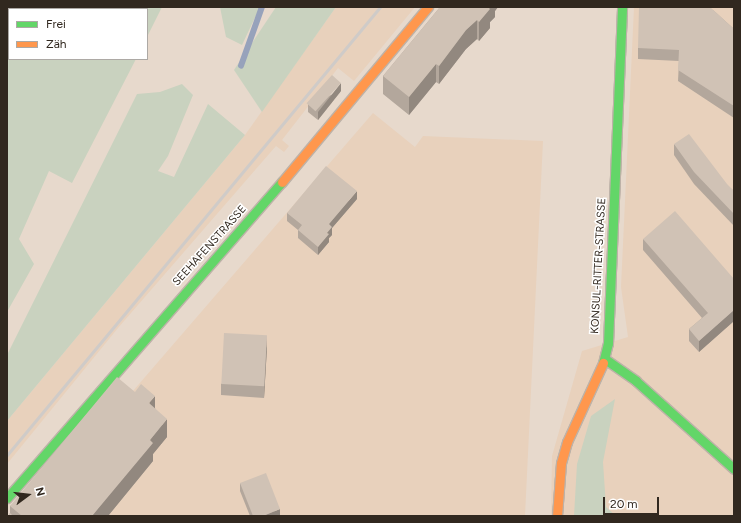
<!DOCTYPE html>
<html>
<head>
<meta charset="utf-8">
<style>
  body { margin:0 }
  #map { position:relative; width:741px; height:523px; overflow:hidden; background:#e7d9cc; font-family:Figtree,sans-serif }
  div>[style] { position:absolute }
  .built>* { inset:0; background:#e8d1bc }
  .green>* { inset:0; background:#c9d2bf }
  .stream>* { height:5.5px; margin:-2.75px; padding:0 2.75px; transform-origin:2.75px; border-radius:2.75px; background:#97a2bb }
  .roads { filter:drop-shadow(1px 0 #bdb2a8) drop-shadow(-1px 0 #bdb2a8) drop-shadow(0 1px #bdb2a8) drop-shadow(0 -1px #bdb2a8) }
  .fast>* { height:9px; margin:-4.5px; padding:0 4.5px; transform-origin:4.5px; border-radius:4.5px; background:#63d668 }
  .slow>* { height:9px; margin:-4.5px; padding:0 4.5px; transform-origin:4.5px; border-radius:4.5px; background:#ff974d }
  .rail>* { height:3px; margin:-1.5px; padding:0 1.5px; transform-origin:1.5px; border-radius:1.5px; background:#cfcbc8 }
  .wall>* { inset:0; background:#b3a79c }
  .shaded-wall>* { inset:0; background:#92887f }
  .building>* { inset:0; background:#d0c2b5; transform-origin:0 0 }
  span { translate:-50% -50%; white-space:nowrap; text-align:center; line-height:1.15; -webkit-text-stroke:3px #fff; paint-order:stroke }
  .street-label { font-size:11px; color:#31281f }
  .frame { position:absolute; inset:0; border:8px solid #31281f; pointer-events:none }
  .legend { position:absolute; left:8px; top:8px; width:140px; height:52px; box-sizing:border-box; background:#fff; border:1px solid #ada9a5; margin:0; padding:5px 7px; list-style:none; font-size:12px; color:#31281f }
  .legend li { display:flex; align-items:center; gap:8px; height:20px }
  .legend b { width:20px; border:1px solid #ada9a5 }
  .north { position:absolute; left:8px; top:475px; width:40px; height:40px; -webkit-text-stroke:3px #fff; paint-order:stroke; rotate:75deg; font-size:11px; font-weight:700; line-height:16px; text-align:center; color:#31281f }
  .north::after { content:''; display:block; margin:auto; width:14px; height:18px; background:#31281f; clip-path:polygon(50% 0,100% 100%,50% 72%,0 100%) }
  .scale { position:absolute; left:603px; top:497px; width:56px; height:18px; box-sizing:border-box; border:2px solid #31281f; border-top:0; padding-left:5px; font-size:12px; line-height:14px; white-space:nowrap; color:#31281f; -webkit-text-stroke:3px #fff; paint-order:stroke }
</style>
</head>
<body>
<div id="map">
  <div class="built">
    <i style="clip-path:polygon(336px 7px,415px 7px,354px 81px,338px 68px,282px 140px,289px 146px,284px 152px,276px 146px,118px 328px,7px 464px,7px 421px,245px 135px)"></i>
    <i style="clip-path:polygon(634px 7px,734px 7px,734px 516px,551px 516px,552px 456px,582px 351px,628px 337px,621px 287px)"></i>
    <i style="clip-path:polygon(373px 113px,415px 147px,423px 136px,543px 141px,525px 516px,25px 516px)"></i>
  </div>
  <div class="green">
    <i style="clip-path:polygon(7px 7px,162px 7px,147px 37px,147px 9px,9px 9px,9px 59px,136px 59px,72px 183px,49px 171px,19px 239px,34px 264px,7px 312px)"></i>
    <i style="clip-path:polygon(220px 7px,260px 7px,242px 45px,226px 37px)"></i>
    <i style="clip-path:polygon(276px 7px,336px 7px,262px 112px,234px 70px)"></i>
    <i style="clip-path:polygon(182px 84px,193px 95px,168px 156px,158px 171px,174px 177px,208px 104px,245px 135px,7px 421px,7px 355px,137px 94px,160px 92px)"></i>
    <i style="clip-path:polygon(615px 399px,603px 462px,606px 507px,616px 516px,574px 516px,577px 464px,591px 416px)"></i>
  </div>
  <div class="stream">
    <i style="left:241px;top:66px;width:63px;rotate:-70.4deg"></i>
  </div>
  <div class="roads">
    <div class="fast">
      <i style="left:605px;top:359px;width:38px;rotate:35deg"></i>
      <i style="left:636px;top:381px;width:132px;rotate:41.9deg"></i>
      <i style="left:603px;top:363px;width:21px;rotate:-76deg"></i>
      <i style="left:608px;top:343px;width:336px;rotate:-87.6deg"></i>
      <i style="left:7px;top:498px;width:419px;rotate:-49deg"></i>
    </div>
    <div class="slow">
      <i style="left:282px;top:182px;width:228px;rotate:-50.2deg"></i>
      <i style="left:557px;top:516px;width:53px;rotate:-85.7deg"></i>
      <i style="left:561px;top:463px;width:22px;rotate:-74deg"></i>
      <i style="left:567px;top:442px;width:87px;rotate:-65.5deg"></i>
    </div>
  </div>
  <div class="rail">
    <i style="left:7px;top:455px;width:583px;rotate:-50.22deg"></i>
  </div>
  <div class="wall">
    <i style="clip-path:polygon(440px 7px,498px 7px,495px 11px,495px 17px,490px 22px,490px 28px,479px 41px,477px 39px,466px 49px,439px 84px,436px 82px,409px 115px,383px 94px,383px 76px)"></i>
    <i style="clip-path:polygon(713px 10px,734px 29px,734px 118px,678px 81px,679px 61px,638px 59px,638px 48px)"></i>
    <i style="clip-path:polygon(341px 91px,318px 120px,308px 112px,308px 104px)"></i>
    <i style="clip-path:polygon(674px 144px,734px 191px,734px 226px,694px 184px,674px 155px)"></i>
    <i style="clip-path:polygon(357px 199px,332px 228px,332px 235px,329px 238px,329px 242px,318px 255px,298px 238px,298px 230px,287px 221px,287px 213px)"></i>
    <i style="clip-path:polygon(643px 239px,734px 279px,734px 321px,699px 352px,689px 341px,689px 329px,702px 318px,643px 250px)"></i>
    <i style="clip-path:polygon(267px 347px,264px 398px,221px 395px,221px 384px)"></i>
    <i style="clip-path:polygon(155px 408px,167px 437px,153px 454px,153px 461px,108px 516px,8px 516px,10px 513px,10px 506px)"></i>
    <i style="clip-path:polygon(240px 483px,280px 516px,250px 516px,240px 491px)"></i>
  </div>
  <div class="shaded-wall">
    <i style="clip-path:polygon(487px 7px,498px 7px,495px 11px,495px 17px,490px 22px,490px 28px,479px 41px,479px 22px)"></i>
    <i style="clip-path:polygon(477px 20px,477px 39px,466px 49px,439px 84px,439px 66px,466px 30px)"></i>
    <i style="clip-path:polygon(436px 64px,436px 82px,409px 115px,409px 97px)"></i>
    <i style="clip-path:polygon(341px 83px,341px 91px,318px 120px,318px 112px)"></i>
    <i style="clip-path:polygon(357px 191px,357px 199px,332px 228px,332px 235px,329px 238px,329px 242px,318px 255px,318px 247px,327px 233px,329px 224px)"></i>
    <i style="clip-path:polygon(734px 310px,734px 321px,699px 352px,699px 341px)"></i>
    <i style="clip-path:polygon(267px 335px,267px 347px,264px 398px,264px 386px)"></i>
    <i style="clip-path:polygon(155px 396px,155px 414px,149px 403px)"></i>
    <i style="clip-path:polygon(167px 419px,167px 437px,153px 454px,153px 461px,108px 516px,92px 516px,150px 440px)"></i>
    <i style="clip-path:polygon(280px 509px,280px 516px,263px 516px)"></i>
  </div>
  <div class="building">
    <i style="clip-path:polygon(440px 7px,488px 7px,490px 9px,479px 22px,477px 20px,466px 30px,439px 66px,436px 64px,409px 97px,383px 76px)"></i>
    <i style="clip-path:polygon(639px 7px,710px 7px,734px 29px,734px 106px,678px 70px,679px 50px,638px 48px)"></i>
    <i style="left:332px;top:75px;width:12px;height:38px;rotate:42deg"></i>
    <i style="clip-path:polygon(689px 134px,727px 184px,734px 191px,734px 214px,694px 172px,674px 144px)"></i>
    <i style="clip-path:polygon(326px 166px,357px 191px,329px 224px,332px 227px,327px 233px,329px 234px,318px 247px,298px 230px,302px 225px,287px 213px)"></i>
    <i style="clip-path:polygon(675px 211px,734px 279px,734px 310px,699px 341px,689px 329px,708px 313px,643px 239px)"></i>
    <i style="left:224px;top:333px;width:43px;height:51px;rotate:3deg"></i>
    <i style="clip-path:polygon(117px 377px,135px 392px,141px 384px,155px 396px,149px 403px,167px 419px,150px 440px,153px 443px,92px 516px,22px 516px,10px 506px)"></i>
    <i style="clip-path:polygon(266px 473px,280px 509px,263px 516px,253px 516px,240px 483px)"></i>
    <i style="clip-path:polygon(10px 513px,13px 516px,8px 516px)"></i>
  </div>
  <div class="street-label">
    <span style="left:210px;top:246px;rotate:-48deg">SEEHAFENSTRASSE</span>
    <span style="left:599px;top:266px;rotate:-87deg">KONSUL-RITTER-STRASSE</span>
  </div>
  <div class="frame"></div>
  <ul class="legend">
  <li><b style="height:5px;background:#63d668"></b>Frei</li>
  <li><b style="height:5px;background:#ff974d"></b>Zäh</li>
  </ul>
  <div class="north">N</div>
  <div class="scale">20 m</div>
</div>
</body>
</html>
